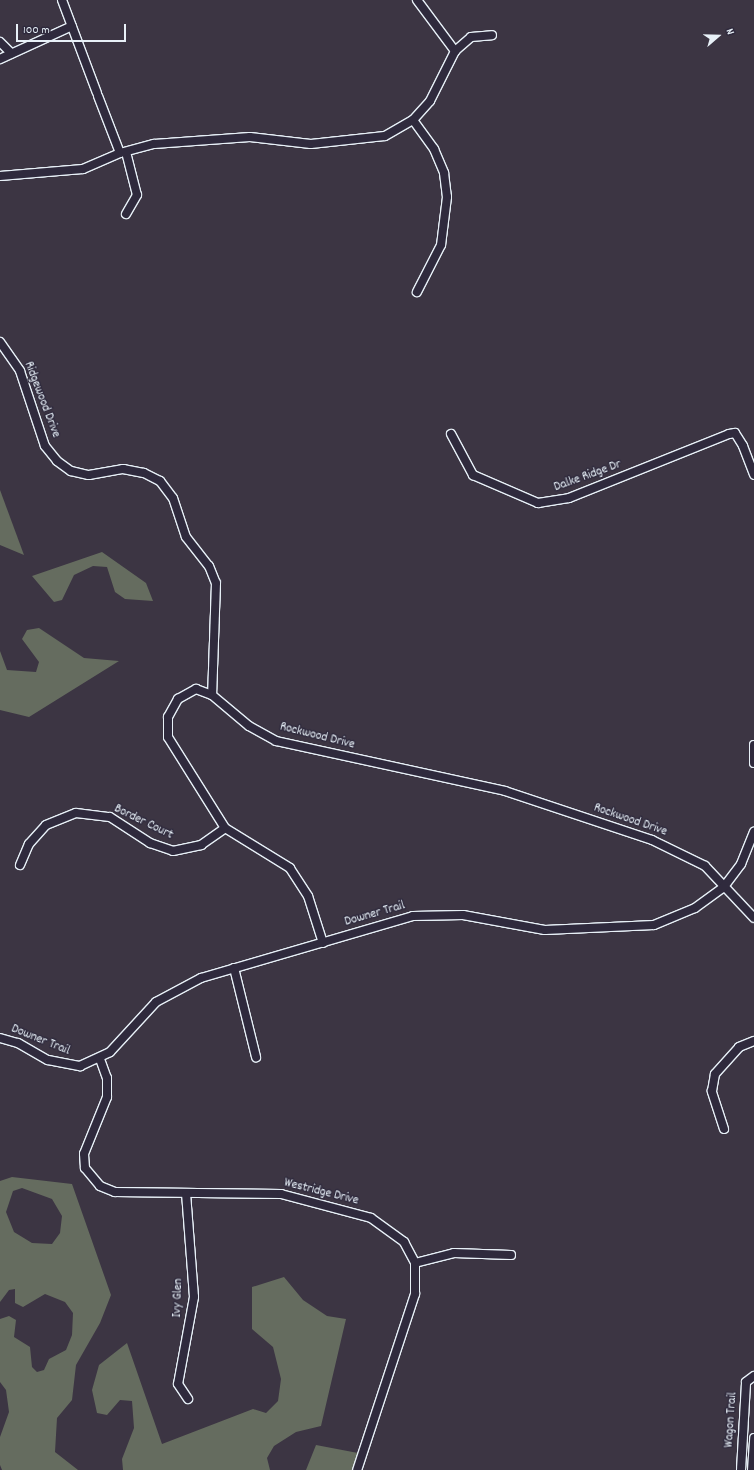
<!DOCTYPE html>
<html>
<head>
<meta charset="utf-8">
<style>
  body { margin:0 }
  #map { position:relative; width:754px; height:1470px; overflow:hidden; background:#3c3543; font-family:Dekko,sans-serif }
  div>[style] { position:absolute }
  .green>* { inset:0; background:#656c5f }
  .roads { filter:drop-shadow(1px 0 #e8f1f8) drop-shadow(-1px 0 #e8f1f8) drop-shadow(0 1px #e8f1f8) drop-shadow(0 -1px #e8f1f8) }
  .minor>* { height:8px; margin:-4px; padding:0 4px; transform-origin:4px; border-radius:4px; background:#2f2a3d }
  span { translate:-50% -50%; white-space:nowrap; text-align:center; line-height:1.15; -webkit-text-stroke:3px #2f2a3d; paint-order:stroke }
  .street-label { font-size:13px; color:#e8f1f8 }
  .north { position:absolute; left:698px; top:16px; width:40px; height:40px; -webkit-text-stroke:3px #2f2a3d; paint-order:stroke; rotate:70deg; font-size:11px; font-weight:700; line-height:16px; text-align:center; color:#e8f1f8 }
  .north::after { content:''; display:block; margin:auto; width:14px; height:18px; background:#e8f1f8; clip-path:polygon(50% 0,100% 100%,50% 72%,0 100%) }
  .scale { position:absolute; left:16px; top:24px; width:110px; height:18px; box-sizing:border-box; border:2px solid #e8f1f8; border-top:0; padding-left:5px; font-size:12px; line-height:14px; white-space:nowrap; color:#e8f1f8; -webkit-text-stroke:3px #2f2a3d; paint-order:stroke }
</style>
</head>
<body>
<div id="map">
  <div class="green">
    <i style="clip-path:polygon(0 490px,24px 555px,0 545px)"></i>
    <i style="clip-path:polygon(102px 552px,146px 583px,153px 601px,125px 599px,115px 592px,107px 567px,93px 566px,74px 575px,62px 600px,54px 602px,32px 576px)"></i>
    <i style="clip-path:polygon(39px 628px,84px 658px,119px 661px,29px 717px,0 710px,0 651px,7px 670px,36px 672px,39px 662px,22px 639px,27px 630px)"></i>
    <i style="clip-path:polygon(evenodd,12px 1177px,72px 1184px,111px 1295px,100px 1323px,76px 1365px,72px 1400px,57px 1418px,55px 1452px,78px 1470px,2px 1470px,0 1465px,0 1437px,9px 1412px,6px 1390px,0 1382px,0 1319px,9px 1316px,16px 1320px,14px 1337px,30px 1347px,32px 1367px,37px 1372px,44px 1370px,49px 1359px,66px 1350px,72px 1335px,73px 1313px,65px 1302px,45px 1294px,23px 1307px,15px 1303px,15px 1289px,9px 1290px,0 1302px,0 1181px,12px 1177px,22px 1188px,52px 1199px,62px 1216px,60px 1233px,52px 1244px,32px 1243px,14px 1232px,6px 1212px,13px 1191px,22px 1188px)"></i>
    <i style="clip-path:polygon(284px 1277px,303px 1300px,327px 1316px,346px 1319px,321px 1426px,296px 1432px,274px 1446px,267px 1458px,270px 1470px,123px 1470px,122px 1459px,134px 1428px,132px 1401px,120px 1400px,107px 1415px,97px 1413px,92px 1390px,99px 1365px,127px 1343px,162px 1444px,253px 1409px,266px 1413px,278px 1401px,281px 1379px,273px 1347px,252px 1329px,252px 1287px)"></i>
    <i style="clip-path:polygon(316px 1445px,358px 1453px,352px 1470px,306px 1470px)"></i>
  </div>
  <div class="roads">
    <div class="minor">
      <i style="left:62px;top:0;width:99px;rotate:69.4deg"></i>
      <i style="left:417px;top:0;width:64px;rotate:53.3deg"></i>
      <i style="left:0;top:42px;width:16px;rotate:45deg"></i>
      <i style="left:0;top:59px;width:79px;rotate:-24.6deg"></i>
      <i style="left:98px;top:96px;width:61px;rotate:68.9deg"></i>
      <i style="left:413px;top:120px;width:36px;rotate:54deg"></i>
      <i style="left:434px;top:149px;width:26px;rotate:67deg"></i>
      <i style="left:444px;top:173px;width:24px;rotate:83deg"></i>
      <i style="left:447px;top:197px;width:48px;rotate:97.1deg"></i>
      <i style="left:441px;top:245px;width:53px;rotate:117.1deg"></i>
      <i style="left:126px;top:152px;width:44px;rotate:75.7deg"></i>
      <i style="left:137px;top:195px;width:22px;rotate:120deg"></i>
      <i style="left:0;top:176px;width:83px;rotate:-4.8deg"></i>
      <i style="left:83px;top:169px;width:40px;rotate:-23.4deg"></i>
      <i style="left:120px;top:153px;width:35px;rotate:-15deg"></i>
      <i style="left:154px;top:144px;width:96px;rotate:-4.2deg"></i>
      <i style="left:250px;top:137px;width:61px;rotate:6.5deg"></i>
      <i style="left:311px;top:144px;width:74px;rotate:-6.2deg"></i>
      <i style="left:385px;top:136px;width:32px;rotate:-30deg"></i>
      <i style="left:413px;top:120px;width:25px;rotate:-48deg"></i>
      <i style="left:430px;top:101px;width:56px;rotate:-63.4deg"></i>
      <i style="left:455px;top:51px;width:21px;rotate:-41deg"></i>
      <i style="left:471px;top:37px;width:21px;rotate:-5deg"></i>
      <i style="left:0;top:342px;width:35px;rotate:55deg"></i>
      <i style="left:20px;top:371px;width:79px;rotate:71.6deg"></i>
      <i style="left:45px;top:446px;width:19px;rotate:51deg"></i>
      <i style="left:57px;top:461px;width:17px;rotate:36deg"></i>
      <i style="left:71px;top:471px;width:18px;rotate:13deg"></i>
      <i style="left:89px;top:475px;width:35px;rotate:-10deg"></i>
      <i style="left:123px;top:469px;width:21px;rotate:11deg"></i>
      <i style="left:144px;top:473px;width:18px;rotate:27deg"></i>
      <i style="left:160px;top:481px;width:21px;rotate:53deg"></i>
      <i style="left:173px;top:498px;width:41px;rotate:71.6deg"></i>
      <i style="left:186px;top:537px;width:37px;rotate:52deg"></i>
      <i style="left:209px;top:566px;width:18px;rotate:68deg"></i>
      <i style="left:216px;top:583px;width:112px;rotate:92deg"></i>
      <i style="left:451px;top:434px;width:47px;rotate:61.8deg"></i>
      <i style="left:473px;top:475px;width:71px;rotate:23.3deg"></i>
      <i style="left:538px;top:503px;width:31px;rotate:-9deg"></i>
      <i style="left:569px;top:498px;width:172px;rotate:-21.8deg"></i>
      <i style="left:729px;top:434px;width:6px;rotate:-9deg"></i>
      <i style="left:735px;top:433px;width:15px;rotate:58deg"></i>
      <i style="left:743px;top:446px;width:31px;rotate:69deg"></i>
      <i style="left:754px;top:745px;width:18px;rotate:90deg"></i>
      <i style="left:20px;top:865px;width:23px;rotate:-67deg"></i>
      <i style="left:29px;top:844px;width:25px;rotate:-48deg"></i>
      <i style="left:46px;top:825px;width:32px;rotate:-22deg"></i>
      <i style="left:76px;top:813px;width:34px;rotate:7deg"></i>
      <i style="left:110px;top:817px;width:48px;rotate:33deg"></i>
      <i style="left:150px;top:843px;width:24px;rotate:19deg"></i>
      <i style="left:173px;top:851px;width:29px;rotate:-12deg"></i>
      <i style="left:201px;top:845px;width:29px;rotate:-35deg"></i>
      <i style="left:323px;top:943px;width:49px;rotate:-107.7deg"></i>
      <i style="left:308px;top:896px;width:33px;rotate:-123deg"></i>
      <i style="left:290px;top:868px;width:76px;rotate:-148.4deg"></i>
      <i style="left:225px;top:828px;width:107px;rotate:-122.1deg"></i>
      <i style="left:168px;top:737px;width:20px;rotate:-90deg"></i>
      <i style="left:168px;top:717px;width:21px;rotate:-61deg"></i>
      <i style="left:178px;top:699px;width:21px;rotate:-29deg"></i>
      <i style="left:196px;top:689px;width:17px;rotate:21deg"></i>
      <i style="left:212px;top:695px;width:48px;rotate:40deg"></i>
      <i style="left:249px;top:726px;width:31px;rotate:29deg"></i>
      <i style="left:276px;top:741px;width:234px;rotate:12.3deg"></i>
      <i style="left:505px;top:791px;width:155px;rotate:18.4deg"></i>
      <i style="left:652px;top:840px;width:59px;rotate:26.1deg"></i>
      <i style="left:705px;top:866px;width:71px;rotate:46.7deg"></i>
      <i style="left:234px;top:968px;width:92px;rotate:76.1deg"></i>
      <i style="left:0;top:1038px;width:19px;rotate:16deg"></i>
      <i style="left:18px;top:1043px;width:34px;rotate:30deg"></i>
      <i style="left:48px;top:1060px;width:33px;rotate:11deg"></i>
      <i style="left:80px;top:1066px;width:33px;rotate:-25deg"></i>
      <i style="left:110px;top:1052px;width:68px;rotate:-47.4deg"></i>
      <i style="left:156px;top:1002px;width:51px;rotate:-28.1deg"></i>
      <i style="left:201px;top:978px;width:221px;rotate:-16.3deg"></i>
      <i style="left:413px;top:916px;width:50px;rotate:-1.1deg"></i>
      <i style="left:463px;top:915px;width:83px;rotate:10.4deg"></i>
      <i style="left:545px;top:930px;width:109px;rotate:-2.6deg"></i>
      <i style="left:654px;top:925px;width:44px;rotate:-22.5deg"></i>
      <i style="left:695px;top:908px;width:34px;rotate:-36deg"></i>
      <i style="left:723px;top:888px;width:30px;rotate:-53deg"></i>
      <i style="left:741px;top:864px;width:35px;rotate:-68deg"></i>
      <i style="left:100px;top:1059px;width:20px;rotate:70deg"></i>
      <i style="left:107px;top:1078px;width:19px;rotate:90deg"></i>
      <i style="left:107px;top:1097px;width:61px;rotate:112deg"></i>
      <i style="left:84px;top:1154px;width:14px;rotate:86deg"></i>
      <i style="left:85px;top:1168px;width:23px;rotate:50deg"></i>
      <i style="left:100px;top:1186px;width:16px;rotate:22deg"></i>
      <i style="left:115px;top:1192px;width:166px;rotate:0.7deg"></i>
      <i style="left:281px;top:1194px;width:93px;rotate:14.9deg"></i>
      <i style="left:371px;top:1218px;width:41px;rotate:36deg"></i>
      <i style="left:404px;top:1242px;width:24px;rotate:62deg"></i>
      <i style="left:415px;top:1263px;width:31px;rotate:90deg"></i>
      <i style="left:415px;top:1294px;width:185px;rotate:108.2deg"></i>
      <i style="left:724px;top:1129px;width:40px;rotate:-108deg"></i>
      <i style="left:712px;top:1091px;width:17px;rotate:-80deg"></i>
      <i style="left:715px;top:1074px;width:36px;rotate:-48deg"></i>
      <i style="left:739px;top:1047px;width:16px;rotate:-22deg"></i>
      <i style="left:186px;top:1193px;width:104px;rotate:85.6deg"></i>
      <i style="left:194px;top:1297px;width:88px;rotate:100.4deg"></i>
      <i style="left:178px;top:1384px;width:18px;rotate:56deg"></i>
      <i style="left:415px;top:1263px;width:40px;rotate:-14.4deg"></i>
      <i style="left:454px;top:1253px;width:57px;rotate:2deg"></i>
      <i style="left:741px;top:1470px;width:88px;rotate:-86.7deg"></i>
      <i style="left:746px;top:1382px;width:10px;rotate:-37deg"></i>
      <i style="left:752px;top:1470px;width:32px;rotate:-86deg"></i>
    </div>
  </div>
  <div class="street-label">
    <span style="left:41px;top:400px;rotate:69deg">Ridgewood Drive</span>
    <span style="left:588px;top:477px;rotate:-20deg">Dalke Ridge Dr</span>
    <span style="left:317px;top:737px;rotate:14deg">Rockwood Drive</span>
    <span style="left:630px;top:821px;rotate:19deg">Rockwood Drive</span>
    <span style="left:143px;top:823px;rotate:26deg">Border Court</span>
    <span style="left:375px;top:915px;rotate:-16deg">Downer Trail</span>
    <span style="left:40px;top:1041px;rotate:22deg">Downer Trail</span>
    <span style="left:321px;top:1193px;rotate:14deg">Westridge Drive</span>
    <span style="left:179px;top:1298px;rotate:-88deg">Ivy Glen</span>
    <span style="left:732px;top:1420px;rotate:-86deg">Wagon Trail</span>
  </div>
  <div class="north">N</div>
  <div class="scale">100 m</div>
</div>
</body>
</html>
